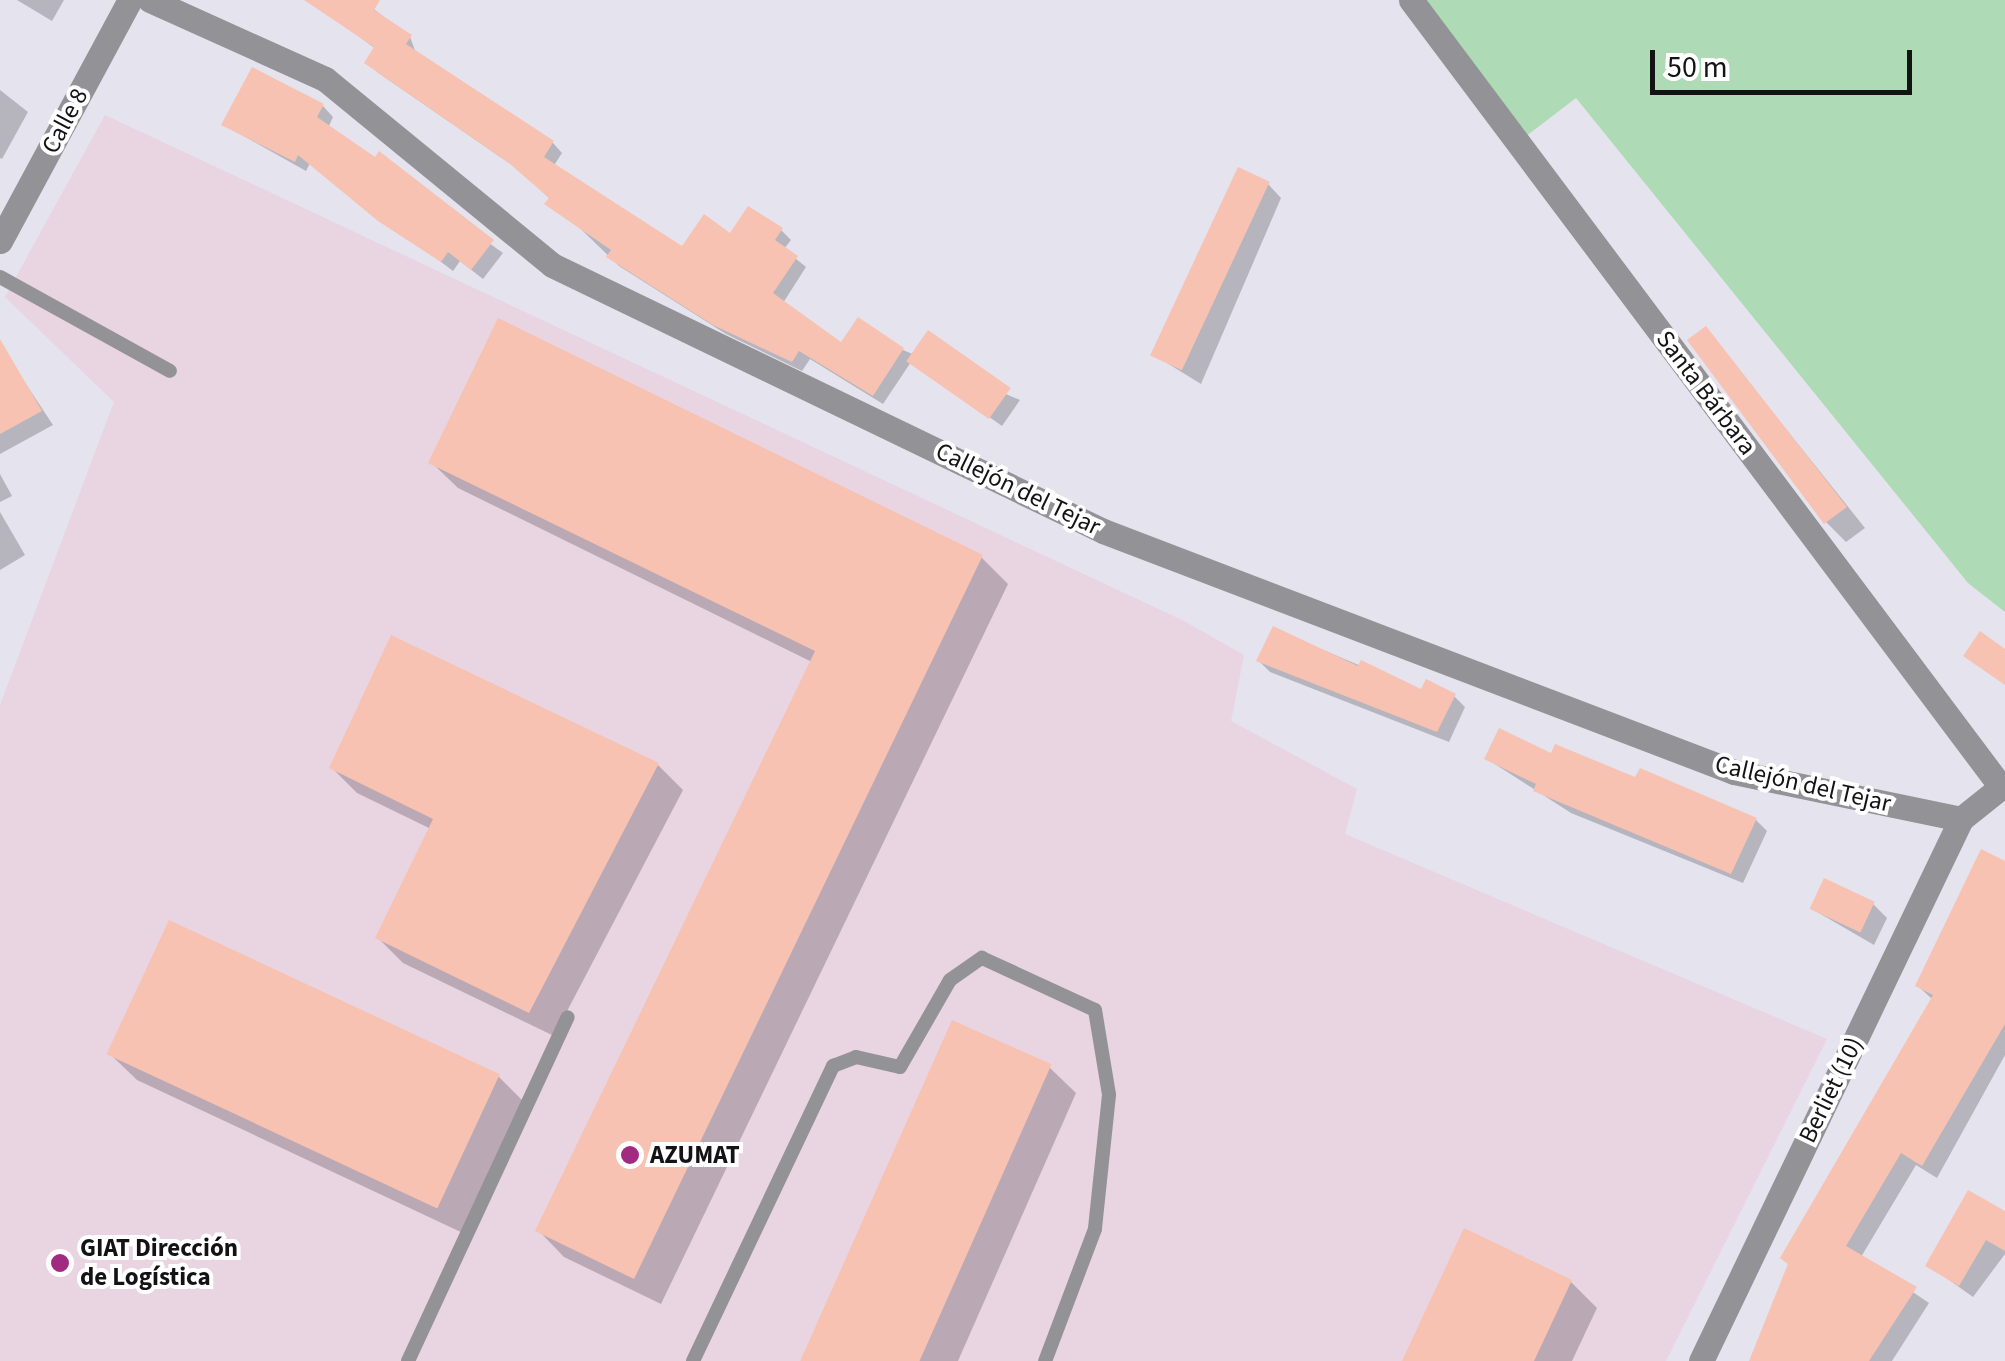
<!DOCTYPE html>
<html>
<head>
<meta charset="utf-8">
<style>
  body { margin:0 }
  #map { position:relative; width:2005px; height:1361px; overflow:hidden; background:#e4e3ee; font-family:"Source Sans 3",sans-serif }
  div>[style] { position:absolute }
  .industrial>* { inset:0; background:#e9d4e1 }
  .green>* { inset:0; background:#aedab5 }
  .shadow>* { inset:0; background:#0003 }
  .building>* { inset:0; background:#f7c2b1; transform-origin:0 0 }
  .lane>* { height:14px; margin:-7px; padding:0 7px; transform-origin:7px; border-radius:7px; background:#939297 }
  .street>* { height:25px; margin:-12.5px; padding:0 12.5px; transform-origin:12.5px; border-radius:12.5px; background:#939297 }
  .dots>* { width:28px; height:28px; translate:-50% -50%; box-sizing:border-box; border:5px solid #fff; border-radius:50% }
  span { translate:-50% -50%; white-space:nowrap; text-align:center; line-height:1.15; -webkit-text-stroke:8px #fff; paint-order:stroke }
  .street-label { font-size:25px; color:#131316 }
  .poi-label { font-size:25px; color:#131316; font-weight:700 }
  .left { translate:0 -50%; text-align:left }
  .scale { position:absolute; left:1650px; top:50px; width:262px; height:45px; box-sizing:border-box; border:5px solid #131316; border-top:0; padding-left:12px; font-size:30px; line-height:35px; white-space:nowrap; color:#131316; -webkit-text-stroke:8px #fff; paint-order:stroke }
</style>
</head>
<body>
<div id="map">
  <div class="industrial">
    <i style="clip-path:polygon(105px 115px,1184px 621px,1244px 655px,1231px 721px,1357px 789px,1345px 834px,1827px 1039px,1666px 1361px,0 1361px,0 705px,114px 402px,5px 297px)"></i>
  </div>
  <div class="green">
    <i style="clip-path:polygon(1401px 0,2005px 0,2005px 612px,1968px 583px,1576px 98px,1516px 144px)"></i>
  </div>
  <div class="shadow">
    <i style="clip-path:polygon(17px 0,64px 0,52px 21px)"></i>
    <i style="clip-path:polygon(327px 0,362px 0,410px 37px,416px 53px,553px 143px,562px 153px,553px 167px,683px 250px,781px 230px,791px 240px,784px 249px,806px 267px,783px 303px,842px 345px,903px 350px,1020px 400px,1002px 426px,911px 362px,883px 404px,810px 359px,802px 371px,726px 334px,619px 266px,522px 172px,377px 72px,367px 62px,376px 49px,321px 9px)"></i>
    <i style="clip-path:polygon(0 90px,28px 112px,2px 159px,0 158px)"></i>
    <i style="clip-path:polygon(323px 106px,333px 117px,328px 128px,503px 253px,483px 279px,460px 261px,453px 271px,310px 163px,306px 171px,224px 125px)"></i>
    <i style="clip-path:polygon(1268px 184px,1281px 198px,1201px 384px,1154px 355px)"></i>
    <i style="clip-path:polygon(1706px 329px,1865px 528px,1846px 542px,1826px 522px)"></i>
    <i style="clip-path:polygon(8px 357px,53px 425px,0 454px,0 361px)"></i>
    <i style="clip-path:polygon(431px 462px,981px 557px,1008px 584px,661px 1304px,564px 1257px,538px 1230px,812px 662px,458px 488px)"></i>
    <i style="clip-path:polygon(0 474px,12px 496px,0 502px)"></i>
    <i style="clip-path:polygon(0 512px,25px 555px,0 570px)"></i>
    <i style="clip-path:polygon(1274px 629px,1422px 692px,1454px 696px,1465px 707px,1449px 742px,1270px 672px,1259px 661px)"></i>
    <i style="clip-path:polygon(393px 639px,658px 765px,683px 790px,554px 1036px,403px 963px,378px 938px,431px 829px,357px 793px,332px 768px)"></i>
    <i style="clip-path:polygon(1552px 756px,1637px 780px,1641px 771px,1756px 820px,1767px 831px,1743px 883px,1571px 813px,1487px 759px)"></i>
    <i style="clip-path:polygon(2005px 864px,2005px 1055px,1937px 1178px,1916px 1165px,1861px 1257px,1929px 1303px,1892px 1361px,1752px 1361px,1790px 1266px,1933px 1000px,1918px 986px)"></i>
    <i style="clip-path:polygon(1873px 904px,1887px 918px,1874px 945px,1812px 909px)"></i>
    <i style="clip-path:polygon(110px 1054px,498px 1076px,525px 1103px,465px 1234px,137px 1080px)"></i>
    <i style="clip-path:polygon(1049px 1067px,1076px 1093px,958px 1361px,804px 1361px)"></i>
    <i style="clip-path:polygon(2005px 1214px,2005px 1254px,1973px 1297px,1928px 1265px)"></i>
    <i style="clip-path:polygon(1571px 1282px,1597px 1308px,1572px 1361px,1404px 1361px)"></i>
  </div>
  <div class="building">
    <i style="clip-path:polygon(304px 0,380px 0,374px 10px,412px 35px,406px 44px,554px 141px,544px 157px,682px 246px,704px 214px,730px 233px,748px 206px,783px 228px,775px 240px,798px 256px,773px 293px,841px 342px,858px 317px,904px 348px,873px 396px,799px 351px,792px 362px,713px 325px,606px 257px,611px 250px,544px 204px,549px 198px,509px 163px,364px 63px,374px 47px)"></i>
    <i style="clip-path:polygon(252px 67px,324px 104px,317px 117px,375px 157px,379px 151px,494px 240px,471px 270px,448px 252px,441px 262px,378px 221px,298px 155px,295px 162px,221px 125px)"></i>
    <i style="left:1238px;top:167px;width:35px;height:208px;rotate:25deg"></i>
    <i style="clip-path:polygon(498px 318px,983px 555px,634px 1279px,535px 1231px,815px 651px,428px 463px)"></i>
    <i style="clip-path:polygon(1706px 326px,1847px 507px,1824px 524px,1687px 340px)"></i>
    <i style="left:928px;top:330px;width:101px;height:38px;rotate:35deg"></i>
    <i style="clip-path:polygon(0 339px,42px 411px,0 434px)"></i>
    <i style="clip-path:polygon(1273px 626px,1358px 666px,1361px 660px,1421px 689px,1426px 679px,1456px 694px,1437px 732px,1256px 661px)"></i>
    <i style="clip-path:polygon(1980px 631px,2005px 649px,2005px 685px,1963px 656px)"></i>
    <i style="clip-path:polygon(391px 635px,659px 763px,529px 1013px,375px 938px,433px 819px,329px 768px)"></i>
    <i style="clip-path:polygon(1499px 728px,1551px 753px,1555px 744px,1635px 777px,1640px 768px,1757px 818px,1731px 874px,1533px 791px,1536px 784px,1484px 759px)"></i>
    <i style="clip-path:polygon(1981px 849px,2005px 861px,2005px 1024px,1922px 1166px,1901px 1153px,1846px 1246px,1917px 1287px,1869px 1361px,1749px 1361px,1788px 1264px,1780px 1258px,1933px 995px,1915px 986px)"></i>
    <i style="left:1824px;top:878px;width:56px;height:34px;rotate:25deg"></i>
    <i style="left:169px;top:920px;width:365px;height:148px;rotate:25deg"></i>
    <i style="left:952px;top:1020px;width:109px;height:373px;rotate:24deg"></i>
    <i style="clip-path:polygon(1968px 1190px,2005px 1211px,2005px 1251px,1986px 1240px,1959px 1286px,1925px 1266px)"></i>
    <i style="clip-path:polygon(1464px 1228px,1572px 1280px,1534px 1361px,1402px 1361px)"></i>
  </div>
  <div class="lane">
    <i style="left:0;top:277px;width:194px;rotate:28.9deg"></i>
    <i style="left:408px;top:1361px;width:379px;rotate:-65.1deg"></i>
    <i style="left:693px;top:1361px;width:327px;rotate:-64.6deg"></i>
    <i style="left:833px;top:1066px;width:25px;rotate:-21deg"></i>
    <i style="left:856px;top:1057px;width:45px;rotate:12.8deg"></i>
    <i style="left:900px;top:1067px;width:100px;rotate:-60.1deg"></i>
    <i style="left:950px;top:980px;width:39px;rotate:-35deg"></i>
    <i style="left:982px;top:958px;width:124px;rotate:24.7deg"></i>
    <i style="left:1095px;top:1010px;width:86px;rotate:80.6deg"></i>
    <i style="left:1109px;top:1095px;width:135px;rotate:96deg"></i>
    <i style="left:1095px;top:1229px;width:141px;rotate:110.7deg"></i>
  </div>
  <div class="street">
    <i style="left:150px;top:0;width:192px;rotate:24.3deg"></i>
    <i style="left:325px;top:79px;width:293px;rotate:39.3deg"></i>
    <i style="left:552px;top:265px;width:612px;rotate:25.77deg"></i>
    <i style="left:1103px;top:531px;width:675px;rotate:20.9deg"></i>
    <i style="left:1734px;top:772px;width:232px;rotate:11.7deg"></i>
    <i style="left:1411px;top:0;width:984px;rotate:53.14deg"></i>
    <i style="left:0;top:241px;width:274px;rotate:-61.7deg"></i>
    <i style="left:1701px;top:1361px;width:601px;rotate:-64.37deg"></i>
    <i style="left:1961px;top:819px;width:56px;rotate:-38.5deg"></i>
  </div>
  <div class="dots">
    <i style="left:630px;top:1155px;background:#a22b82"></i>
    <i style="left:60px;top:1263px;background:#a22b82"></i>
  </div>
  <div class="street-label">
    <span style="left:65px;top:121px;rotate:-62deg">Calle 8</span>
    <span style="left:1706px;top:393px;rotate:53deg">Santa Bárbara</span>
    <span style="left:1018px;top:489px;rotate:26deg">Callejón del Tejar</span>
    <span style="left:1803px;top:784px;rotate:13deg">Callejón del Tejar</span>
    <span style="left:1831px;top:1090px;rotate:-64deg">Berliet (10)</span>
  </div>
  <div class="poi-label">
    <span class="left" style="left:650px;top:1155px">AZUMAT</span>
    <span class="left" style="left:80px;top:1263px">GIAT Dirección<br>de Logística</span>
  </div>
  <div class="scale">50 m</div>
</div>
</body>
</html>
